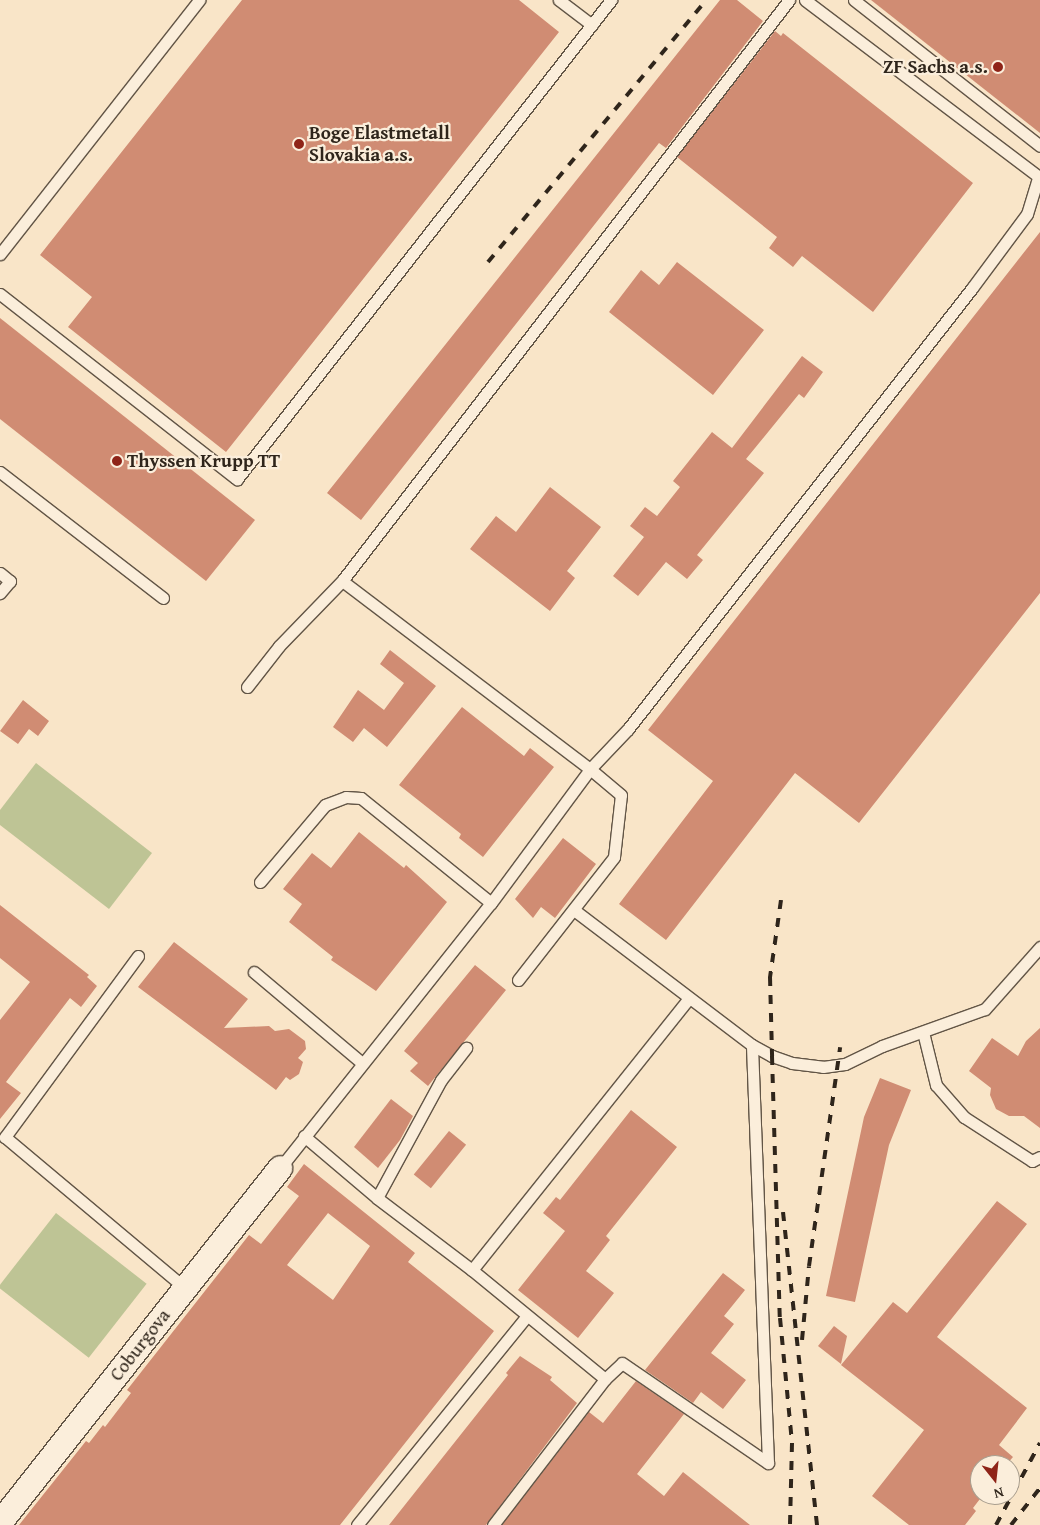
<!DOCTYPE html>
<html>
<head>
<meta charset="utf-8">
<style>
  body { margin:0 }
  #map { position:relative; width:1040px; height:1525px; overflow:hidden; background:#f9e5c8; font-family:"Gentium Book Plus",serif }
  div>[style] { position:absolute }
  .green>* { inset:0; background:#bec495; transform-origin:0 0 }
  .building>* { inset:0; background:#d08c73; transform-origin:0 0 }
  .roads { filter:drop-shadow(1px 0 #625546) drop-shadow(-1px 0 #625546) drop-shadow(0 1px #625546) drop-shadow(0 -1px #625546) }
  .service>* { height:11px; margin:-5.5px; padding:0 5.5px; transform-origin:5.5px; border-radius:5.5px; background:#fbeedb }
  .minor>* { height:24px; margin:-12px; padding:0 12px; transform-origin:12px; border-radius:12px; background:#fbeedb }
  .rail>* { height:4px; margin-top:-2px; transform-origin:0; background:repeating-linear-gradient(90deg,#2f251b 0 9px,transparent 0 18px) }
  .dots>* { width:14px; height:14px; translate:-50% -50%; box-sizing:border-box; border:2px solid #fbeedb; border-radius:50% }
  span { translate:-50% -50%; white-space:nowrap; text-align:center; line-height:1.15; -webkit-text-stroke:4.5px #fbeedb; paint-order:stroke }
  .poi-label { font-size:19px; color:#2f251b; font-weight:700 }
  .right { translate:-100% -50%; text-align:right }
  .left { translate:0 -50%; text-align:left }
  .street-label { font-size:19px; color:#2f251b }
  .north { position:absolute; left:970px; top:1455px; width:50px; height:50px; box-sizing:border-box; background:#fbeedb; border:1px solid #a99e8e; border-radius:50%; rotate:164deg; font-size:14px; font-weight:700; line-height:20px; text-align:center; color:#2f251b }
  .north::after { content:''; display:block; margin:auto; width:18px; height:22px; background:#8f2418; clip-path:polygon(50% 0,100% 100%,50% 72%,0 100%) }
</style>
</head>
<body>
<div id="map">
  <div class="green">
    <i style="clip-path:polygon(36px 763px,152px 853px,109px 909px,0 825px,0 810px)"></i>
    <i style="left:56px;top:1213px;width:115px;height:94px;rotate:38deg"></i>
  </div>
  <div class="building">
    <i style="clip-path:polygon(242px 0,519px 0,559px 32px,226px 452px,68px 327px,92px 297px,40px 255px)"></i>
    <i style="clip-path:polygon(720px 0,737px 0,763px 21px,666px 148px,659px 143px,361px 520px,327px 493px)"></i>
    <i style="clip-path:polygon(871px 0,1040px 0,1040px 133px)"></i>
    <i style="clip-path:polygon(775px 31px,781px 36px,783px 33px,973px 183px,873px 312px,802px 256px,793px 267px,769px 248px,777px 237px,677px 157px)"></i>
    <i style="clip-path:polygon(1040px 232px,1040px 593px,859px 823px,795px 773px,666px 940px,619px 904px,713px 781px,648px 730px)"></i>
    <i style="clip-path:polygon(677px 262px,764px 330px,713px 395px,609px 312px,641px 270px,659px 285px)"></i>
    <i style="clip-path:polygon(0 318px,255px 520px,206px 581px,0 419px)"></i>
    <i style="clip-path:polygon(802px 356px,823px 372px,804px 398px,799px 394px,746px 459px,764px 473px,697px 555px,703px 560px,687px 579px,666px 562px,638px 596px,613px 576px,644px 537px,630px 526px,645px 507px,657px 516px,680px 487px,673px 481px,712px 432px,732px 448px)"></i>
    <i style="clip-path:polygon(550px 487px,601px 527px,567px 571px,575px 578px,550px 611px,470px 549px,496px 516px,516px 532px)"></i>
    <i style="clip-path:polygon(390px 650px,436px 686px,387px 747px,364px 728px,353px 742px,333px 727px,358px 690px,384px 710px,404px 683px,380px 664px)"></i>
    <i style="clip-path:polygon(23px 700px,49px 721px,38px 736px,29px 729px,18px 744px,0 731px)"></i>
    <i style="clip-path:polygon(462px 707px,524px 756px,530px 748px,554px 767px,483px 857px,459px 838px,461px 834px,399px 785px)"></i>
    <i style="clip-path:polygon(359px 832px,404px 868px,406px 865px,447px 902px,376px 991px,331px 960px,333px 957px,289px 922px,302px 904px,283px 889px,312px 853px,331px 868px)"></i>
    <i style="clip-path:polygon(563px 838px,596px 864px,555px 918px,541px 907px,533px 918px,515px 899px)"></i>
    <i style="clip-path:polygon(0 905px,89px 975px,87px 977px,97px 986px,81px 1007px,70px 998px,6px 1082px,21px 1093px,0 1119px,0 1020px,30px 982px,0 958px)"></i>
    <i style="clip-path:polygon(174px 942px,248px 999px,224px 1028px,269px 1026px,275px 1031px,289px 1029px,305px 1041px,306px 1049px,298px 1058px,303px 1062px,299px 1074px,290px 1080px,286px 1077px,276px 1090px,138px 987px)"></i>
    <i style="clip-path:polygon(475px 965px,506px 990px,428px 1086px,410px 1071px,418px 1063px,404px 1051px)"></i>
    <i style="clip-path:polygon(1040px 1028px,1040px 1128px,1024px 1116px,1009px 1116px,996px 1109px,990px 1095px,991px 1088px,969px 1071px,992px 1038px,1018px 1056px,1026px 1041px)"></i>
    <i style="clip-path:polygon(880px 1078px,911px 1090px,889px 1145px,855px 1302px,826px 1296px,864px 1117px)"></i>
    <i style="clip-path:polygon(391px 1099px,413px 1116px,400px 1140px,378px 1168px,354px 1147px)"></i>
    <i style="clip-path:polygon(631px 1110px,677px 1147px,606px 1236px,610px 1240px,586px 1271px,614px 1293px,578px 1338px,518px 1290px,565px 1231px,543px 1213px,556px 1197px,560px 1200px)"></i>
    <i style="left:449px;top:1131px;width:22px;height:56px;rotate:39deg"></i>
    <i style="clip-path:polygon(evenodd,304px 1164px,415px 1253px,408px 1262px,494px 1331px,340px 1525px,19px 1525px,86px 1441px,89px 1443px,103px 1425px,105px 1427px,131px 1393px,127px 1390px,249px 1235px,261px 1244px,299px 1196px,287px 1187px,304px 1164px,328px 1213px,370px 1246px,333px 1300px,287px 1265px,328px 1213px)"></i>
    <i style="clip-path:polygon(997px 1201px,1027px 1224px,937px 1337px,1027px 1408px,999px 1445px,1013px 1457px,1006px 1465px,980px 1465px,980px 1495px,983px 1495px,973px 1508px,976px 1511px,965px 1525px,909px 1525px,872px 1496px,924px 1430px,841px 1365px,893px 1302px,907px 1313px)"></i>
    <i style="clip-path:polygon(723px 1273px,745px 1290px,724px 1316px,734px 1324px,711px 1353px,746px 1380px,723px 1409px,701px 1392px,693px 1403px,645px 1370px)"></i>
    <i style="clip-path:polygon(834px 1326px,847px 1336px,841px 1364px,818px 1346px)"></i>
    <i style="clip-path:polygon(520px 1356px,552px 1377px,550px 1380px,577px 1403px,486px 1525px,389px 1525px,508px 1375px,506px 1373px)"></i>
    <i style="clip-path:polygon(636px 1381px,684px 1414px,637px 1474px,664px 1496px,683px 1472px,750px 1525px,502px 1525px,589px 1412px,603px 1423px)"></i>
  </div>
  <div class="roads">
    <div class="service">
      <i style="left:559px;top:0;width:41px;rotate:37.1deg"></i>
      <i style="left:805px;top:0;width:295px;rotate:37.1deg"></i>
      <i style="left:854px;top:0;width:236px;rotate:38.1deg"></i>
      <i style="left:0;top:254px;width:323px;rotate:-51.9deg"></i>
      <i style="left:0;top:294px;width:301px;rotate:38deg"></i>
      <i style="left:237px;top:479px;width:608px;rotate:-52.02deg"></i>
      <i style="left:0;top:472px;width:206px;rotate:37.7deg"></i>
      <i style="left:0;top:573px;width:13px;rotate:39deg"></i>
      <i style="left:10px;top:581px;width:16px;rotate:130deg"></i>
      <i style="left:247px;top:687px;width:52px;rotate:-52deg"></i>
      <i style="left:279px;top:646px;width:91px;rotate:-45.9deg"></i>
      <i style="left:260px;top:882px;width:101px;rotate:-49.8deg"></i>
      <i style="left:325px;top:805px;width:22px;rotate:-21deg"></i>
      <i style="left:346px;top:797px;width:15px;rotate:4deg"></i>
      <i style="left:361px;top:798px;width:167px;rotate:38.9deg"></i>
      <i style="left:574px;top:910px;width:223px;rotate:37.2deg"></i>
      <i style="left:138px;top:956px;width:225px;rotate:126.3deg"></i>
      <i style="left:5px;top:1137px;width:235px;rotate:40deg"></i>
      <i style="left:254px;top:972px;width:140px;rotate:40.1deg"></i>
      <i style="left:518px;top:980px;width:156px;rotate:-52deg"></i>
      <i style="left:614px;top:857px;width:62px;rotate:-83.6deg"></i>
      <i style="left:621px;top:795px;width:40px;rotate:-140deg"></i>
      <i style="left:590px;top:769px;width:55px;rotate:-46.5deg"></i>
      <i style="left:628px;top:729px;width:559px;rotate:-52.04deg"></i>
      <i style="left:972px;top:288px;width:92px;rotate:-53.4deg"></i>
      <i style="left:1027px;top:214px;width:39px;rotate:-73deg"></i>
      <i style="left:923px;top:1032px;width:55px;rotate:76.2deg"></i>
      <i style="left:936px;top:1085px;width:43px;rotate:48.8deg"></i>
      <i style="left:964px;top:1117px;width:81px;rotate:32.9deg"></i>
      <i style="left:1032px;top:1161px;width:9px;rotate:-27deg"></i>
      <i style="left:304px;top:1136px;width:96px;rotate:40.3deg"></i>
      <i style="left:377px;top:1198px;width:119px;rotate:37.2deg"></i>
      <i style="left:472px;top:1270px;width:172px;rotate:39.3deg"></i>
      <i style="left:605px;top:1379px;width:184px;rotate:127.5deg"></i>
      <i style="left:280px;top:1168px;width:339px;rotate:-51.5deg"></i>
      <i style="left:491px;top:903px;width:167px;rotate:-53.5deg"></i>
      <i style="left:590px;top:769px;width:311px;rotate:-142.8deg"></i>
      <i style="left:342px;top:581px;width:733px;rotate:-52.43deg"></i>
      <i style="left:377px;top:1198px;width:134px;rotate:-61.5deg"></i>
      <i style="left:441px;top:1080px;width:41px;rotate:-52deg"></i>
      <i style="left:472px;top:1270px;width:347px;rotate:-51.4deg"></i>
      <i style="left:605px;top:1379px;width:23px;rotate:-43deg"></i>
      <i style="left:622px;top:1363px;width:177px;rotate:34.4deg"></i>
      <i style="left:768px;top:1463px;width:418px;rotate:-92.2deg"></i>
      <i style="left:752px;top:1045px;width:23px;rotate:29deg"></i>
      <i style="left:772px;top:1056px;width:21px;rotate:19deg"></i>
      <i style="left:792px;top:1063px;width:31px;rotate:7deg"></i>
      <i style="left:823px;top:1067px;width:22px;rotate:-8deg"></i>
      <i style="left:845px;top:1064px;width:41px;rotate:-25.9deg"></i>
      <i style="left:882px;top:1046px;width:109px;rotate:-19.8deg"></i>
      <i style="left:985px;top:1009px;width:83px;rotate:-48.4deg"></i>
      <i style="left:357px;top:1525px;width:269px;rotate:-50.9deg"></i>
    </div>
    <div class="minor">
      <i style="left:0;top:1523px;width:452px;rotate:-51.7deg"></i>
    </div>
  </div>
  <div class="rail">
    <i style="left:488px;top:262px;width:341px;rotate:-50.2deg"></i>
    <i style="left:781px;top:900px;width:78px;rotate:98.1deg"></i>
    <i style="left:770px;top:977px;width:79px;rotate:88.5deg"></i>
    <i style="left:772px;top:1056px;width:262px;rotate:88.3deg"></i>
    <i style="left:780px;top:1318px;width:126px;rotate:84.5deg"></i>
    <i style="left:792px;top:1443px;width:82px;rotate:91.4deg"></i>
    <i style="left:783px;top:1212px;width:315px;rotate:83.8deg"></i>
    <i style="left:802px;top:1340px;width:74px;rotate:-84.6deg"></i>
    <i style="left:809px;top:1266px;width:221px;rotate:-81.9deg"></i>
    <i style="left:996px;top:1525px;width:93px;rotate:-61.8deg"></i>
    <i style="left:1011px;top:1525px;width:47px;rotate:-51.9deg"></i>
  </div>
  <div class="dots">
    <i style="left:998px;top:67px;background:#8f2418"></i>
    <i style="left:299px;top:144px;background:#8f2418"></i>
    <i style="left:117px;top:461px;background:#8f2418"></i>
  </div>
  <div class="poi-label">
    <span class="right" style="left:988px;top:67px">ZF Sachs a.s.</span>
    <span class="left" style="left:309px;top:144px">Boge Elastmetall<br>Slovakia a.s.</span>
    <span class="left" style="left:127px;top:461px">Thyssen Krupp TT</span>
  </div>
  <div class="street-label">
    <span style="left:140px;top:1345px;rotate:-52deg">Coburgova</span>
  </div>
  <div class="north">N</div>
</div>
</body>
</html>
